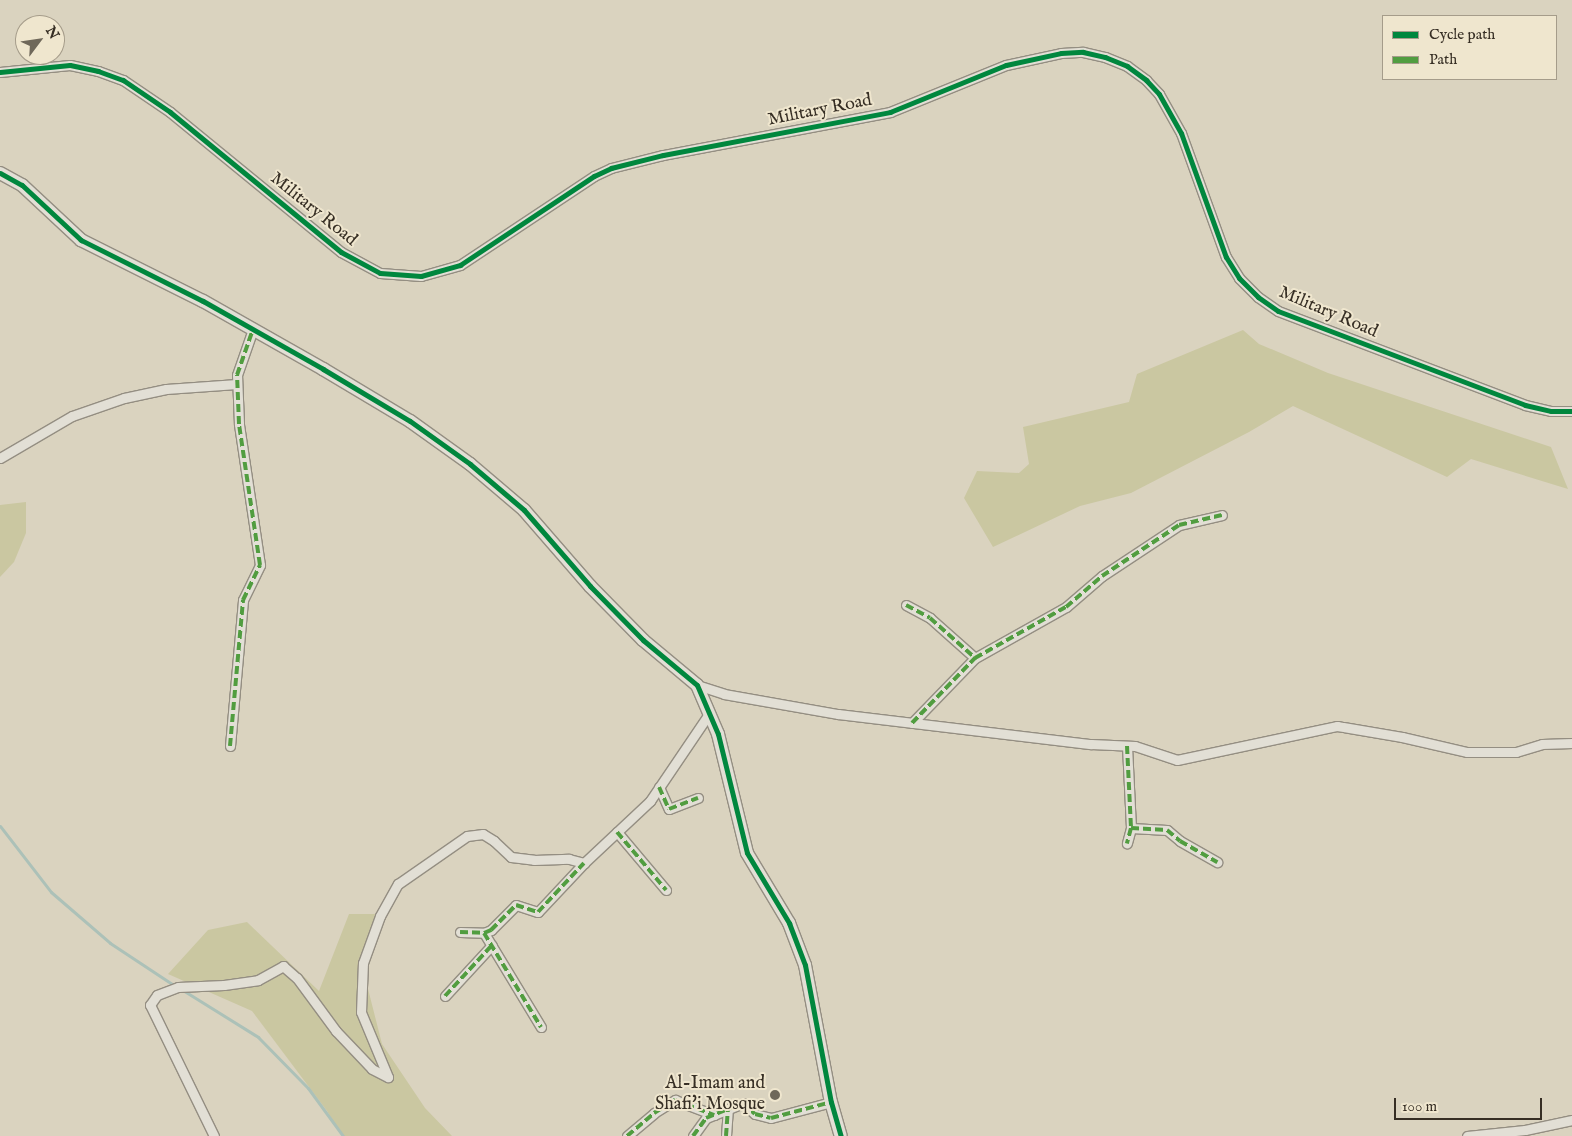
<!DOCTYPE html>
<html>
<head>
<meta charset="utf-8">
<style>
  body { margin:0 }
  #map { position:relative; width:1572px; height:1136px; overflow:hidden; background:#dad3bf; font-family:"IM FELL English",serif }
  div>[style] { position:absolute }
  .green>* { inset:0; background:#cac7a1 }
  .stream>* { height:3px; margin:-1.5px; padding:0 1.5px; transform-origin:1.5px; border-radius:1.5px; background:#acc1b8 }
  .roads { filter:drop-shadow(1px 0 #948e82) drop-shadow(-1px 0 #948e82) drop-shadow(0 1px #948e82) drop-shadow(0 -1px #948e82) }
  .street>* { height:9px; margin:-4.5px; padding:0 4.5px; transform-origin:4.5px; border-radius:4.5px; background:#e2dfd5 }
  .secondary>* { height:12px; margin:-6px; padding:0 6px; transform-origin:6px; border-radius:6px; background:#e2dfd5 }
  .quiet>* { height:4px; margin-top:-2px; transform-origin:0; background:repeating-linear-gradient(90deg,#519d40 0 8px,transparent 0 12px) }
  .cycleway>* { height:5px; margin:-2.5px; padding:0 2.5px; transform-origin:2.5px; border-radius:2.5px; background:#00873e }
  .dots>* { width:14px; height:14px; translate:-50% -50%; box-sizing:border-box; border:2px solid #efe6ce; border-radius:50% }
  span { translate:-50% -50%; white-space:nowrap; text-align:center; line-height:1.15; -webkit-text-stroke:4px #efe6ce; paint-order:stroke }
  .street-label { font-size:18px; color:#362e24 }
  .poi-label { font-size:18px; color:#362e24 }
  .right { translate:-100% -50%; text-align:right }
  .legend { position:absolute; left:1382px; top:15px; width:175px; height:65px; box-sizing:border-box; background:#efe6ce; border:1px solid #a59c8a; margin:0; padding:6px 9px; list-style:none; font-size:15px; color:#362e24 }
  .legend li { display:flex; align-items:center; gap:10px; height:25px }
  .legend b { width:25px; border:1px solid #a59c8a }
  .north { position:absolute; left:15px; top:15px; width:50px; height:50px; box-sizing:border-box; background:#efe6ce; border:1px solid #a59c8a; border-radius:50%; rotate:59deg; font-size:14px; font-weight:700; line-height:20px; text-align:center; color:#362e24 }
  .north::after { content:''; display:block; margin:auto; width:18px; height:22px; background:#6f685a; clip-path:polygon(50% 0,100% 100%,50% 72%,0 100%) }
  .scale { position:absolute; left:1394px; top:1098px; width:148px; height:22px; box-sizing:border-box; border:2px solid #362e24; border-top:0; padding-left:6px; font-size:15px; line-height:18px; white-space:nowrap; color:#362e24; -webkit-text-stroke:4px #efe6ce; paint-order:stroke }
</style>
</head>
<body>
<div id="map">
  <div class="green">
    <i style="clip-path:polygon(1243px 330px,1259px 344px,1328px 373px,1551px 447px,1568px 489px,1471px 459px,1447px 477px,1293px 406px,1249px 432px,1131px 493px,1080px 506px,993px 547px,964px 498px,977px 471px,1019px 473px,1029px 464px,1023px 427px,1129px 402px,1137px 374px)"></i>
    <i style="clip-path:polygon(26px 502px,26px 533px,14px 562px,0 577px,0 505px)"></i>
    <i style="clip-path:polygon(349px 914px,375px 914px,365px 977px,382px 1044px,425px 1108px,452px 1136px,342px 1136px,327px 1111px,252px 1011px,168px 974px,208px 930px,247px 922px,319px 991px)"></i>
  </div>
  <div class="stream">
    <i style="left:0;top:826px;width:83px;rotate:52.3deg"></i>
    <i style="left:51px;top:892px;width:78px;rotate:40.8deg"></i>
    <i style="left:110px;top:943px;width:78px;rotate:33.5deg"></i>
    <i style="left:181px;top:989px;width:91px;rotate:31.9deg"></i>
    <i style="left:258px;top:1037px;width:71px;rotate:45.6deg"></i>
    <i style="left:308px;top:1088px;width:59px;rotate:53.9deg"></i>
  </div>
  <div class="roads">
    <div class="street">
      <i style="left:0;top:72px;width:70px;rotate:-5.7deg"></i>
      <i style="left:70px;top:65px;width:29px;rotate:12deg"></i>
      <i style="left:98px;top:71px;width:27px;rotate:20deg"></i>
      <i style="left:123px;top:80px;width:57px;rotate:34.2deg"></i>
      <i style="left:170px;top:112px;width:221px;rotate:39.3deg"></i>
      <i style="left:341px;top:252px;width:44px;rotate:28.3deg"></i>
      <i style="left:380px;top:273px;width:41px;rotate:4.2deg"></i>
      <i style="left:421px;top:276px;width:41px;rotate:-15.8deg"></i>
      <i style="left:460px;top:265px;width:161px;rotate:-33.6deg"></i>
      <i style="left:594px;top:176px;width:19px;rotate:-25deg"></i>
      <i style="left:611px;top:168px;width:54px;rotate:-14deg"></i>
      <i style="left:663px;top:155px;width:231px;rotate:-10.7deg"></i>
      <i style="left:890px;top:112px;width:125px;rotate:-22.1deg"></i>
      <i style="left:1006px;top:65px;width:56px;rotate:-12.3deg"></i>
      <i style="left:1061px;top:53px;width:22px;rotate:-3deg"></i>
      <i style="left:1083px;top:52px;width:23px;rotate:13deg"></i>
      <i style="left:1105px;top:57px;width:24px;rotate:22deg"></i>
      <i style="left:1127px;top:66px;width:24px;rotate:36deg"></i>
      <i style="left:1146px;top:80px;width:19px;rotate:47deg"></i>
      <i style="left:1159px;top:94px;width:45px;rotate:60.6deg"></i>
      <i style="left:1181px;top:133px;width:132px;rotate:70.1deg"></i>
      <i style="left:1226px;top:257px;width:25px;rotate:58deg"></i>
      <i style="left:1239px;top:278px;width:27px;rotate:45deg"></i>
      <i style="left:1258px;top:297px;width:24px;rotate:35deg"></i>
      <i style="left:1278px;top:311px;width:264px;rotate:20.8deg"></i>
      <i style="left:1525px;top:405px;width:27px;rotate:13deg"></i>
      <i style="left:1551px;top:411px;width:21px"></i>
      <i style="left:0;top:458px;width:83px;rotate:-30.3deg"></i>
      <i style="left:72px;top:416px;width:55px;rotate:-19.1deg"></i>
      <i style="left:124px;top:398px;width:43px;rotate:-12.1deg"></i>
      <i style="left:166px;top:389px;width:71px;rotate:-4deg"></i>
      <i style="left:906px;top:605px;width:27px;rotate:28deg"></i>
      <i style="left:930px;top:618px;width:60px;rotate:41.6deg"></i>
      <i style="left:697px;top:685px;width:28px;rotate:18deg"></i>
      <i style="left:724px;top:694px;width:116px;rotate:10deg"></i>
      <i style="left:838px;top:714px;width:255px;rotate:6.8deg"></i>
      <i style="left:1091px;top:744px;width:44px;rotate:2.6deg"></i>
      <i style="left:1135px;top:746px;width:44px;rotate:18.4deg"></i>
      <i style="left:1177px;top:760px;width:164px;rotate:-12deg"></i>
      <i style="left:1337px;top:726px;width:66px;rotate:9.6deg"></i>
      <i style="left:1402px;top:737px;width:67px;rotate:13deg"></i>
      <i style="left:1467px;top:752px;width:49px"></i>
      <i style="left:1516px;top:752px;width:27px;rotate:-17deg"></i>
      <i style="left:1542px;top:744px;width:30px;rotate:-2deg"></i>
      <i style="left:912px;top:723px;width:91px;rotate:-45.9deg"></i>
      <i style="left:975px;top:658px;width:104px;rotate:-29.3deg"></i>
      <i style="left:1066px;top:607px;width:48px;rotate:-40.7deg"></i>
      <i style="left:1102px;top:576px;width:92px;rotate:-33.5deg"></i>
      <i style="left:1179px;top:525px;width:44px;rotate:-13.1deg"></i>
      <i style="left:230px;top:746px;width:147px;rotate:-84.9deg"></i>
      <i style="left:243px;top:600px;width:39px;rotate:-64deg"></i>
      <i style="left:260px;top:565px;width:143px;rotate:-98.5deg"></i>
      <i style="left:239px;top:424px;width:49px;rotate:-92.3deg"></i>
      <i style="left:237px;top:375px;width:49px;rotate:-70.8deg"></i>
      <i style="left:1127px;top:746px;width:82px;rotate:87.2deg"></i>
      <i style="left:1131px;top:828px;width:16px;rotate:105deg"></i>
      <i style="left:659px;top:787px;width:24px;rotate:66deg"></i>
      <i style="left:669px;top:809px;width:31px;rotate:-21deg"></i>
      <i style="left:1131px;top:828px;width:36px;rotate:3deg"></i>
      <i style="left:1167px;top:830px;width:17px;rotate:40deg"></i>
      <i style="left:1180px;top:841px;width:43px;rotate:29.6deg"></i>
      <i style="left:617px;top:832px;width:76px;rotate:49.8deg"></i>
      <i style="left:460px;top:932px;width:24px;rotate:2deg"></i>
      <i style="left:484px;top:933px;width:8px;rotate:-23deg"></i>
      <i style="left:491px;top:930px;width:35px;rotate:-45deg"></i>
      <i style="left:516px;top:905px;width:23px;rotate:18deg"></i>
      <i style="left:538px;top:912px;width:67px;rotate:-46.8deg"></i>
      <i style="left:484px;top:933px;width:110px;rotate:58.8deg"></i>
      <i style="left:445px;top:996px;width:69px;rotate:-47.3deg"></i>
      <i style="left:214px;top:1136px;width:146px;rotate:-116deg"></i>
      <i style="left:150px;top:1005px;width:12px;rotate:-55deg"></i>
      <i style="left:157px;top:995px;width:22px;rotate:-21deg"></i>
      <i style="left:178px;top:987px;width:46px;rotate:-2.5deg"></i>
      <i style="left:224px;top:985px;width:34px;rotate:-8deg"></i>
      <i style="left:258px;top:980px;width:29px;rotate:-29deg"></i>
      <i style="left:283px;top:966px;width:18px;rotate:41deg"></i>
      <i style="left:297px;top:978px;width:66px;rotate:53.7deg"></i>
      <i style="left:336px;top:1031px;width:52px;rotate:46.5deg"></i>
      <i style="left:372px;top:1069px;width:18px;rotate:27deg"></i>
      <i style="left:388px;top:1077px;width:70px;rotate:-112.6deg"></i>
      <i style="left:361px;top:1012px;width:49px;rotate:-87.7deg"></i>
      <i style="left:363px;top:963px;width:50px;rotate:-70.1deg"></i>
      <i style="left:380px;top:916px;width:37px;rotate:-61deg"></i>
      <i style="left:398px;top:884px;width:84px;rotate:-34.8deg"></i>
      <i style="left:467px;top:836px;width:16px;rotate:-7deg"></i>
      <i style="left:483px;top:834px;width:13px;rotate:32deg"></i>
      <i style="left:494px;top:841px;width:23px;rotate:43deg"></i>
      <i style="left:511px;top:857px;width:23px;rotate:7deg"></i>
      <i style="left:534px;top:860px;width:35px;rotate:-2deg"></i>
      <i style="left:569px;top:859px;width:16px;rotate:15deg"></i>
      <i style="left:584px;top:863px;width:91px;rotate:-43.2deg"></i>
      <i style="left:650px;top:801px;width:105px;rotate:-55.9deg"></i>
      <i style="left:627px;top:1136px;width:35px;rotate:-40deg"></i>
      <i style="left:654px;top:1113px;width:25px;rotate:-32deg"></i>
      <i style="left:675px;top:1100px;width:42px;rotate:21deg"></i>
      <i style="left:693px;top:1136px;width:22px;rotate:-54deg"></i>
      <i style="left:706px;top:1118px;width:40px;rotate:-22deg"></i>
      <i style="left:743px;top:1103px;width:16px;rotate:43deg"></i>
      <i style="left:755px;top:1114px;width:16px;rotate:14deg"></i>
      <i style="left:771px;top:1118px;width:62px;rotate:-14.9deg"></i>
      <i style="left:726px;top:1136px;width:27px;rotate:-86deg"></i>
      <i style="left:1467px;top:1136px;width:58px;rotate:-5.9deg"></i>
      <i style="left:1525px;top:1130px;width:48px;rotate:-12deg"></i>
    </div>
    <div class="secondary">
      <i style="left:0;top:173px;width:25px;rotate:29deg"></i>
      <i style="left:22px;top:185px;width:81px;rotate:43deg"></i>
      <i style="left:81px;top:240px;width:136px;rotate:26.6deg"></i>
      <i style="left:203px;top:301px;width:138px;rotate:29.5deg"></i>
      <i style="left:323px;top:369px;width:101px;rotate:30.9deg"></i>
      <i style="left:410px;top:421px;width:74px;rotate:35.6deg"></i>
      <i style="left:470px;top:464px;width:71px;rotate:40.4deg"></i>
      <i style="left:524px;top:510px;width:101px;rotate:49deg"></i>
      <i style="left:590px;top:586px;width:76px;rotate:45.5deg"></i>
      <i style="left:643px;top:640px;width:70px;rotate:39.8deg"></i>
      <i style="left:697px;top:685px;width:53px;rotate:66.8deg"></i>
      <i style="left:718px;top:734px;width:122px;rotate:76.3deg"></i>
      <i style="left:747px;top:853px;width:82px;rotate:59deg"></i>
      <i style="left:789px;top:923px;width:45px;rotate:69.1deg"></i>
      <i style="left:805px;top:965px;width:139px;rotate:79.3deg"></i>
      <i style="left:831px;top:1102px;width:35px;rotate:74deg"></i>
    </div>
  </div>
  <div class="quiet">
    <i style="left:906px;top:605px;width:27px;rotate:28deg"></i>
    <i style="left:930px;top:618px;width:60px;rotate:41.6deg"></i>
    <i style="left:912px;top:723px;width:91px;rotate:-45.9deg"></i>
    <i style="left:975px;top:658px;width:104px;rotate:-29.3deg"></i>
    <i style="left:1066px;top:607px;width:48px;rotate:-40.7deg"></i>
    <i style="left:1102px;top:576px;width:92px;rotate:-33.5deg"></i>
    <i style="left:1179px;top:525px;width:44px;rotate:-13.1deg"></i>
    <i style="left:230px;top:746px;width:147px;rotate:-84.9deg"></i>
    <i style="left:243px;top:600px;width:39px;rotate:-64deg"></i>
    <i style="left:260px;top:565px;width:143px;rotate:-98.5deg"></i>
    <i style="left:239px;top:424px;width:49px;rotate:-92.3deg"></i>
    <i style="left:237px;top:375px;width:49px;rotate:-70.8deg"></i>
    <i style="left:1127px;top:746px;width:82px;rotate:87.2deg"></i>
    <i style="left:1131px;top:828px;width:16px;rotate:105deg"></i>
    <i style="left:659px;top:787px;width:24px;rotate:66deg"></i>
    <i style="left:669px;top:809px;width:31px;rotate:-21deg"></i>
    <i style="left:1131px;top:828px;width:36px;rotate:3deg"></i>
    <i style="left:1167px;top:830px;width:17px;rotate:40deg"></i>
    <i style="left:1180px;top:841px;width:43px;rotate:29.6deg"></i>
    <i style="left:617px;top:832px;width:76px;rotate:49.8deg"></i>
    <i style="left:460px;top:932px;width:24px;rotate:2deg"></i>
    <i style="left:484px;top:933px;width:8px;rotate:-23deg"></i>
    <i style="left:491px;top:930px;width:35px;rotate:-45deg"></i>
    <i style="left:516px;top:905px;width:23px;rotate:18deg"></i>
    <i style="left:538px;top:912px;width:67px;rotate:-46.8deg"></i>
    <i style="left:484px;top:933px;width:110px;rotate:58.8deg"></i>
    <i style="left:445px;top:996px;width:69px;rotate:-47.3deg"></i>
    <i style="left:627px;top:1136px;width:35px;rotate:-40deg"></i>
    <i style="left:654px;top:1113px;width:25px;rotate:-32deg"></i>
    <i style="left:675px;top:1100px;width:42px;rotate:21deg"></i>
    <i style="left:693px;top:1136px;width:22px;rotate:-54deg"></i>
    <i style="left:706px;top:1118px;width:40px;rotate:-22deg"></i>
    <i style="left:743px;top:1103px;width:16px;rotate:43deg"></i>
    <i style="left:755px;top:1114px;width:16px;rotate:14deg"></i>
    <i style="left:771px;top:1118px;width:62px;rotate:-14.9deg"></i>
    <i style="left:726px;top:1136px;width:27px;rotate:-86deg"></i>
  </div>
  <div class="cycleway">
    <i style="left:0;top:72px;width:70px;rotate:-5.7deg"></i>
    <i style="left:70px;top:65px;width:29px;rotate:12deg"></i>
    <i style="left:98px;top:71px;width:27px;rotate:20deg"></i>
    <i style="left:123px;top:80px;width:57px;rotate:34.2deg"></i>
    <i style="left:170px;top:112px;width:221px;rotate:39.3deg"></i>
    <i style="left:341px;top:252px;width:44px;rotate:28.3deg"></i>
    <i style="left:380px;top:273px;width:41px;rotate:4.2deg"></i>
    <i style="left:421px;top:276px;width:41px;rotate:-15.8deg"></i>
    <i style="left:460px;top:265px;width:161px;rotate:-33.6deg"></i>
    <i style="left:594px;top:176px;width:19px;rotate:-25deg"></i>
    <i style="left:611px;top:168px;width:54px;rotate:-14deg"></i>
    <i style="left:663px;top:155px;width:231px;rotate:-10.7deg"></i>
    <i style="left:890px;top:112px;width:125px;rotate:-22.1deg"></i>
    <i style="left:1006px;top:65px;width:56px;rotate:-12.3deg"></i>
    <i style="left:1061px;top:53px;width:22px;rotate:-3deg"></i>
    <i style="left:1083px;top:52px;width:23px;rotate:13deg"></i>
    <i style="left:1105px;top:57px;width:24px;rotate:22deg"></i>
    <i style="left:1127px;top:66px;width:24px;rotate:36deg"></i>
    <i style="left:1146px;top:80px;width:19px;rotate:47deg"></i>
    <i style="left:1159px;top:94px;width:45px;rotate:60.6deg"></i>
    <i style="left:1181px;top:133px;width:132px;rotate:70.1deg"></i>
    <i style="left:1226px;top:257px;width:25px;rotate:58deg"></i>
    <i style="left:1239px;top:278px;width:27px;rotate:45deg"></i>
    <i style="left:1258px;top:297px;width:24px;rotate:35deg"></i>
    <i style="left:1278px;top:311px;width:264px;rotate:20.8deg"></i>
    <i style="left:1525px;top:405px;width:27px;rotate:13deg"></i>
    <i style="left:1551px;top:411px;width:21px"></i>
    <i style="left:0;top:173px;width:25px;rotate:29deg"></i>
    <i style="left:22px;top:185px;width:81px;rotate:43deg"></i>
    <i style="left:81px;top:240px;width:136px;rotate:26.6deg"></i>
    <i style="left:203px;top:301px;width:138px;rotate:29.5deg"></i>
    <i style="left:323px;top:369px;width:101px;rotate:30.9deg"></i>
    <i style="left:410px;top:421px;width:74px;rotate:35.6deg"></i>
    <i style="left:470px;top:464px;width:71px;rotate:40.4deg"></i>
    <i style="left:524px;top:510px;width:101px;rotate:49deg"></i>
    <i style="left:590px;top:586px;width:76px;rotate:45.5deg"></i>
    <i style="left:643px;top:640px;width:70px;rotate:39.8deg"></i>
    <i style="left:697px;top:685px;width:53px;rotate:66.8deg"></i>
    <i style="left:718px;top:734px;width:122px;rotate:76.3deg"></i>
    <i style="left:747px;top:853px;width:82px;rotate:59deg"></i>
    <i style="left:789px;top:923px;width:45px;rotate:69.1deg"></i>
    <i style="left:805px;top:965px;width:139px;rotate:79.3deg"></i>
    <i style="left:831px;top:1102px;width:35px;rotate:74deg"></i>
  </div>
  <div class="dots">
    <i style="left:775px;top:1095px;background:#6f685a"></i>
  </div>
  <div class="street-label">
    <span style="left:820px;top:111px;rotate:-11deg">Military Road</span>
    <span style="left:313px;top:210px;rotate:39deg">Military Road</span>
    <span style="left:1328px;top:313px;rotate:23deg">Military Road</span>
  </div>
  <div class="poi-label">
    <span class="right" style="left:765px;top:1095px">Al-Imam and<br>Shafi'i Mosque</span>
  </div>
  <ul class="legend">
  <li><b style="height:6px;background:#00873e"></b>Cycle path</li>
  <li><b style="height:6px;background:#519d40"></b>Path</li>
  </ul>
  <div class="north">N</div>
  <div class="scale">100 m</div>
</div>
</body>
</html>
